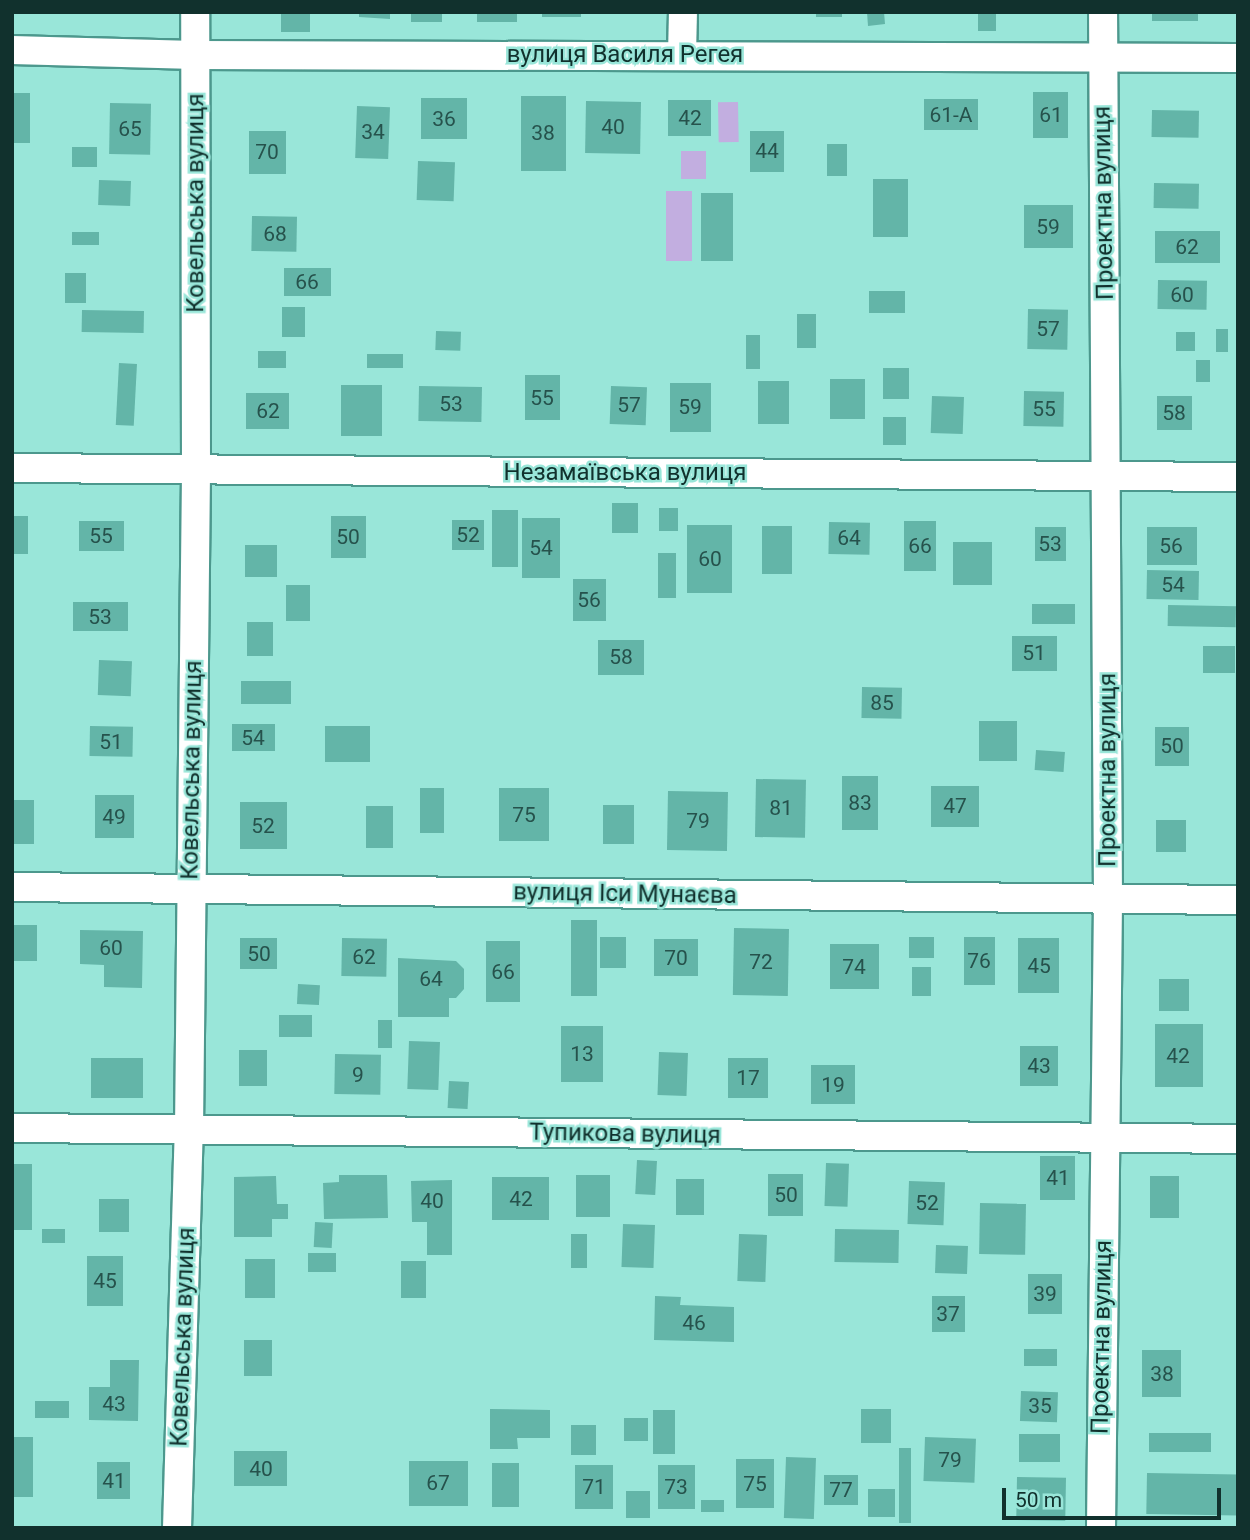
<!DOCTYPE html>
<html>
<head>
<meta charset="utf-8">
<style>
  body { margin:0 }
  #map { position:relative; width:1250px; height:1540px; overflow:hidden; background:#99e6d9; font-family:Roboto,sans-serif }
  div>[style] { position:absolute }
  .green>* { inset:0; background:#c2aee0; transform-origin:0 0 }
  .building>* { inset:0; background:#63b5a8; transform-origin:0 0 }
  .roads { filter:drop-shadow(2px 0 #4c988d) drop-shadow(-2px 0 #4c988d) drop-shadow(0 2px #4c988d) drop-shadow(0 -2px #4c988d) }
  .minor>* { height:28px; margin:-14px; padding:0 14px; transform-origin:14px; border-radius:14px; background:#fff }
  span { translate:-50% -50%; white-space:nowrap; text-align:center; line-height:1.15; -webkit-text-stroke:5px #99e6d9; paint-order:stroke }
  .number-label { font-size:21px; color:#26524c }
  .number-label span { -webkit-text-stroke-width:0 }
  .street-label { font-size:24px; color:#11312d }
  .frame { position:absolute; inset:0; border:14px solid #11312d; pointer-events:none }
  .scale { position:absolute; left:1002px; top:1488px; width:219px; height:32px; box-sizing:border-box; border:4px solid #11312d; border-top:0; padding-left:9px; font-size:21px; line-height:24px; white-space:nowrap; color:#11312d; -webkit-text-stroke:5px #99e6d9; paint-order:stroke }
</style>
</head>
<body>
<div id="map">
  <div class="green">
    <i style="left:738px;top:102px;width:40px;height:20px;rotate:89deg"></i>
    <i style="left:681px;top:151px;width:25px;height:28px"></i>
    <i style="left:666px;top:191px;width:26px;height:70px"></i>
  </div>
  <div class="building">
    <i style="left:281px;top:12px;width:29px;height:20px"></i>
    <i style="clip-path:polygon(359px 12px,390px 12px,390px 19px,359px 17px)"></i>
    <i style="left:411px;top:12px;width:31px;height:10px"></i>
    <i style="left:477px;top:12px;width:40px;height:10px"></i>
    <i style="left:542px;top:12px;width:39px;height:5px"></i>
    <i style="left:816px;top:12px;width:26px;height:5px"></i>
    <i style="clip-path:polygon(867px 12px,884px 12px,885px 24px,868px 26px)"></i>
    <i style="left:978px;top:12px;width:18px;height:19px"></i>
    <i style="left:1152px;top:12px;width:46px;height:9px"></i>
    <i style="left:1033px;top:92px;width:35px;height:46px"></i>
    <i style="left:12px;top:93px;width:18px;height:50px"></i>
    <i style="left:521px;top:96px;width:45px;height:75px"></i>
    <i style="left:421px;top:98px;width:46px;height:41px"></i>
    <i style="left:924px;top:99px;width:54px;height:31px"></i>
    <i style="left:668px;top:100px;width:43px;height:36px"></i>
    <i style="left:586px;top:101px;width:55px;height:52px;rotate:1deg"></i>
    <i style="left:110px;top:103px;width:41px;height:51px;rotate:1deg"></i>
    <i style="left:357px;top:106px;width:33px;height:52px;rotate:2deg"></i>
    <i style="left:1152px;top:110px;width:47px;height:27px;rotate:1deg"></i>
    <i style="left:249px;top:131px;width:37px;height:43px"></i>
    <i style="left:750px;top:131px;width:34px;height:41px"></i>
    <i style="left:827px;top:144px;width:20px;height:32px"></i>
    <i style="left:72px;top:147px;width:25px;height:20px"></i>
    <i style="left:418px;top:161px;width:37px;height:39px;rotate:2deg"></i>
    <i style="left:873px;top:179px;width:35px;height:58px"></i>
    <i style="left:99px;top:180px;width:32px;height:25px;rotate:2deg"></i>
    <i style="left:1154px;top:183px;width:45px;height:25px;rotate:1deg"></i>
    <i style="left:701px;top:193px;width:32px;height:68px"></i>
    <i style="left:1024px;top:205px;width:49px;height:43px"></i>
    <i style="left:252px;top:216px;width:45px;height:35px;rotate:1deg"></i>
    <i style="left:1155px;top:231px;width:65px;height:32px"></i>
    <i style="left:72px;top:232px;width:27px;height:13px"></i>
    <i style="left:284px;top:268px;width:47px;height:28px"></i>
    <i style="left:65px;top:273px;width:21px;height:30px"></i>
    <i style="left:1158px;top:280px;width:49px;height:29px;rotate:1deg"></i>
    <i style="left:869px;top:291px;width:36px;height:22px"></i>
    <i style="left:282px;top:307px;width:23px;height:30px"></i>
    <i style="left:1028px;top:309px;width:40px;height:40px;rotate:1deg"></i>
    <i style="left:82px;top:310px;width:62px;height:22px;rotate:1deg"></i>
    <i style="left:797px;top:314px;width:19px;height:34px"></i>
    <i style="left:1216px;top:329px;width:12px;height:23px"></i>
    <i style="left:436px;top:331px;width:25px;height:19px;rotate:2deg"></i>
    <i style="left:1176px;top:332px;width:19px;height:19px"></i>
    <i style="left:746px;top:335px;width:14px;height:34px"></i>
    <i style="left:258px;top:351px;width:28px;height:17px"></i>
    <i style="left:367px;top:354px;width:36px;height:14px"></i>
    <i style="left:1196px;top:360px;width:14px;height:22px"></i>
    <i style="left:119px;top:363px;width:18px;height:62px;rotate:3deg"></i>
    <i style="left:883px;top:368px;width:26px;height:31px"></i>
    <i style="left:525px;top:375px;width:35px;height:45px"></i>
    <i style="left:830px;top:379px;width:35px;height:40px"></i>
    <i style="left:758px;top:381px;width:31px;height:43px"></i>
    <i style="left:670px;top:383px;width:41px;height:49px"></i>
    <i style="left:341px;top:385px;width:41px;height:51px"></i>
    <i style="left:419px;top:386px;width:63px;height:35px;rotate:1deg"></i>
    <i style="left:611px;top:386px;width:36px;height:38px;rotate:2deg"></i>
    <i style="left:1024px;top:391px;width:40px;height:35px;rotate:1deg"></i>
    <i style="left:246px;top:393px;width:43px;height:36px"></i>
    <i style="left:932px;top:396px;width:32px;height:37px;rotate:2deg"></i>
    <i style="left:1157px;top:396px;width:35px;height:34px"></i>
    <i style="left:883px;top:417px;width:23px;height:28px"></i>
    <i style="left:612px;top:503px;width:26px;height:30px"></i>
    <i style="left:659px;top:508px;width:19px;height:23px"></i>
    <i style="left:492px;top:510px;width:26px;height:57px"></i>
    <i style="left:12px;top:516px;width:16px;height:38px"></i>
    <i style="left:331px;top:516px;width:35px;height:42px"></i>
    <i style="left:522px;top:518px;width:38px;height:60px"></i>
    <i style="left:452px;top:520px;width:32px;height:30px"></i>
    <i style="left:79px;top:521px;width:45px;height:30px"></i>
    <i style="left:904px;top:521px;width:32px;height:50px"></i>
    <i style="left:829px;top:522px;width:41px;height:32px;rotate:1deg"></i>
    <i style="left:687px;top:525px;width:45px;height:68px"></i>
    <i style="left:762px;top:526px;width:30px;height:48px"></i>
    <i style="left:1035px;top:527px;width:31px;height:34px"></i>
    <i style="left:1147px;top:527px;width:50px;height:38px"></i>
    <i style="left:953px;top:542px;width:39px;height:43px"></i>
    <i style="left:245px;top:545px;width:32px;height:32px"></i>
    <i style="left:658px;top:553px;width:18px;height:45px"></i>
    <i style="left:1147px;top:570px;width:52px;height:29px;rotate:1deg"></i>
    <i style="left:573px;top:579px;width:33px;height:42px"></i>
    <i style="left:286px;top:585px;width:24px;height:36px"></i>
    <i style="left:73px;top:602px;width:55px;height:29px"></i>
    <i style="left:1032px;top:604px;width:43px;height:20px"></i>
    <i style="left:1168px;top:605px;width:68px;height:21px;rotate:1deg"></i>
    <i style="left:247px;top:622px;width:26px;height:34px"></i>
    <i style="left:1012px;top:636px;width:45px;height:35px"></i>
    <i style="left:598px;top:640px;width:46px;height:35px"></i>
    <i style="left:1203px;top:646px;width:32px;height:27px"></i>
    <i style="left:99px;top:660px;width:33px;height:35px;rotate:2deg"></i>
    <i style="left:241px;top:681px;width:50px;height:23px"></i>
    <i style="left:862px;top:687px;width:40px;height:31px;rotate:1deg"></i>
    <i style="left:979px;top:721px;width:38px;height:40px"></i>
    <i style="left:232px;top:724px;width:43px;height:27px"></i>
    <i style="left:90px;top:726px;width:43px;height:30px;rotate:1deg"></i>
    <i style="left:325px;top:726px;width:45px;height:36px"></i>
    <i style="left:1155px;top:727px;width:34px;height:39px"></i>
    <i style="left:1036px;top:750px;width:29px;height:20px;rotate:4deg"></i>
    <i style="left:842px;top:776px;width:36px;height:54px"></i>
    <i style="left:756px;top:779px;width:50px;height:58px;rotate:1deg"></i>
    <i style="left:931px;top:786px;width:48px;height:41px"></i>
    <i style="left:420px;top:788px;width:24px;height:45px"></i>
    <i style="left:499px;top:788px;width:50px;height:53px"></i>
    <i style="left:668px;top:791px;width:60px;height:59px;rotate:1deg"></i>
    <i style="left:95px;top:795px;width:39px;height:43px"></i>
    <i style="left:12px;top:800px;width:22px;height:44px"></i>
    <i style="left:240px;top:802px;width:47px;height:47px"></i>
    <i style="left:603px;top:805px;width:31px;height:39px"></i>
    <i style="left:366px;top:806px;width:27px;height:42px"></i>
    <i style="left:1156px;top:820px;width:30px;height:32px"></i>
    <i style="left:571px;top:920px;width:26px;height:76px"></i>
    <i style="left:12px;top:925px;width:25px;height:36px"></i>
    <i style="left:734px;top:928px;width:55px;height:67px;rotate:1deg"></i>
    <i style="clip-path:polygon(80px 930px,143px 931px,142px 988px,104px 987px,104px 965px,80px 964px)"></i>
    <i style="left:600px;top:937px;width:26px;height:31px"></i>
    <i style="left:909px;top:937px;width:25px;height:21px"></i>
    <i style="left:964px;top:937px;width:31px;height:48px"></i>
    <i style="left:240px;top:938px;width:37px;height:31px"></i>
    <i style="left:342px;top:938px;width:45px;height:38px;rotate:1deg"></i>
    <i style="left:1018px;top:938px;width:41px;height:55px"></i>
    <i style="left:654px;top:939px;width:44px;height:37px"></i>
    <i style="left:486px;top:941px;width:34px;height:61px"></i>
    <i style="left:830px;top:944px;width:49px;height:45px"></i>
    <i style="clip-path:polygon(398px 958px,456px 961px,464px 969px,464px 989px,456px 998px,449px 998px,449px 1017px,398px 1017px)"></i>
    <i style="left:912px;top:967px;width:19px;height:29px"></i>
    <i style="left:1159px;top:979px;width:30px;height:32px"></i>
    <i style="left:298px;top:984px;width:22px;height:20px;rotate:3deg"></i>
    <i style="left:279px;top:1015px;width:33px;height:22px"></i>
    <i style="left:378px;top:1020px;width:14px;height:28px"></i>
    <i style="left:1155px;top:1024px;width:48px;height:63px"></i>
    <i style="left:561px;top:1026px;width:42px;height:56px"></i>
    <i style="left:409px;top:1041px;width:31px;height:48px;rotate:2deg"></i>
    <i style="left:1020px;top:1046px;width:38px;height:40px"></i>
    <i style="left:239px;top:1050px;width:28px;height:36px"></i>
    <i style="left:659px;top:1052px;width:29px;height:43px;rotate:2deg"></i>
    <i style="left:335px;top:1054px;width:46px;height:40px;rotate:1deg"></i>
    <i style="left:91px;top:1058px;width:52px;height:40px"></i>
    <i style="left:728px;top:1058px;width:40px;height:40px"></i>
    <i style="left:811px;top:1065px;width:44px;height:39px"></i>
    <i style="left:449px;top:1081px;width:20px;height:27px;rotate:3deg"></i>
    <i style="left:1040px;top:1156px;width:35px;height:44px"></i>
    <i style="left:637px;top:1160px;width:20px;height:34px;rotate:3deg"></i>
    <i style="left:826px;top:1163px;width:23px;height:43px;rotate:2deg"></i>
    <i style="left:12px;top:1164px;width:20px;height:66px"></i>
    <i style="left:768px;top:1174px;width:35px;height:42px"></i>
    <i style="clip-path:polygon(339px 1175px,387px 1175px,388px 1218px,324px 1219px,323px 1183px,339px 1182px)"></i>
    <i style="left:576px;top:1175px;width:34px;height:42px"></i>
    <i style="clip-path:polygon(276px 1176px,277px 1204px,288px 1204px,288px 1219px,272px 1219px,272px 1237px,234px 1237px,234px 1177px)"></i>
    <i style="left:1150px;top:1176px;width:29px;height:42px"></i>
    <i style="left:492px;top:1177px;width:57px;height:43px"></i>
    <i style="left:676px;top:1179px;width:28px;height:36px"></i>
    <i style="clip-path:polygon(452px 1180px,452px 1255px,427px 1255px,427px 1222px,412px 1222px,411px 1181px)"></i>
    <i style="left:909px;top:1181px;width:36px;height:43px;rotate:2deg"></i>
    <i style="left:99px;top:1199px;width:30px;height:33px"></i>
    <i style="left:980px;top:1203px;width:46px;height:51px;rotate:1deg"></i>
    <i style="left:315px;top:1222px;width:18px;height:25px;rotate:3deg"></i>
    <i style="left:623px;top:1224px;width:32px;height:43px;rotate:2deg"></i>
    <i style="left:42px;top:1229px;width:23px;height:14px"></i>
    <i style="left:835px;top:1229px;width:64px;height:33px;rotate:1deg"></i>
    <i style="left:571px;top:1234px;width:16px;height:34px"></i>
    <i style="left:739px;top:1234px;width:28px;height:47px;rotate:2deg"></i>
    <i style="left:936px;top:1245px;width:32px;height:28px;rotate:2deg"></i>
    <i style="left:308px;top:1253px;width:28px;height:19px"></i>
    <i style="left:87px;top:1256px;width:36px;height:50px"></i>
    <i style="left:245px;top:1259px;width:30px;height:39px"></i>
    <i style="left:401px;top:1261px;width:25px;height:37px"></i>
    <i style="left:1028px;top:1274px;width:34px;height:40px"></i>
    <i style="clip-path:polygon(655px 1296px,681px 1297px,680px 1305px,734px 1307px,734px 1342px,654px 1340px)"></i>
    <i style="left:932px;top:1296px;width:33px;height:36px"></i>
    <i style="left:244px;top:1340px;width:28px;height:36px"></i>
    <i style="left:1024px;top:1349px;width:33px;height:17px"></i>
    <i style="left:1142px;top:1350px;width:39px;height:47px"></i>
    <i style="clip-path:polygon(110px 1360px,139px 1360px,138px 1421px,89px 1420px,89px 1387px,110px 1387px)"></i>
    <i style="left:1021px;top:1391px;width:37px;height:30px;rotate:2deg"></i>
    <i style="left:35px;top:1401px;width:34px;height:17px"></i>
    <i style="clip-path:polygon(490px 1409px,550px 1410px,550px 1438px,517px 1438px,518px 1449px,490px 1449px)"></i>
    <i style="left:861px;top:1409px;width:30px;height:34px"></i>
    <i style="left:653px;top:1410px;width:22px;height:44px"></i>
    <i style="left:624px;top:1418px;width:24px;height:23px"></i>
    <i style="left:571px;top:1425px;width:25px;height:30px"></i>
    <i style="left:1149px;top:1433px;width:62px;height:19px"></i>
    <i style="left:1019px;top:1434px;width:41px;height:28px"></i>
    <i style="left:12px;top:1437px;width:21px;height:60px"></i>
    <i style="left:925px;top:1437px;width:51px;height:44px;rotate:2deg"></i>
    <i style="left:899px;top:1448px;width:12px;height:75px"></i>
    <i style="left:234px;top:1451px;width:53px;height:35px"></i>
    <i style="left:786px;top:1457px;width:30px;height:61px;rotate:2deg"></i>
    <i style="left:736px;top:1459px;width:38px;height:49px"></i>
    <i style="left:409px;top:1461px;width:59px;height:45px"></i>
    <i style="left:97px;top:1462px;width:33px;height:37px"></i>
    <i style="left:492px;top:1463px;width:27px;height:44px"></i>
    <i style="left:575px;top:1465px;width:38px;height:44px"></i>
    <i style="left:658px;top:1465px;width:37px;height:44px"></i>
    <i style="left:1147px;top:1473px;width:91px;height:41px;rotate:1deg"></i>
    <i style="left:824px;top:1475px;width:34px;height:30px"></i>
    <i style="left:1017px;top:1477px;width:49px;height:43px;rotate:1deg"></i>
    <i style="left:868px;top:1489px;width:27px;height:28px"></i>
    <i style="left:626px;top:1491px;width:24px;height:27px"></i>
    <i style="left:701px;top:1500px;width:23px;height:12px"></i>
  </div>
  <div class="roads">
    <div class="minor">
      <i style="left:12px;top:50px;width:183px;rotate:1.6deg"></i>
      <i style="left:195px;top:55px;width:1043px;rotate:0.16deg"></i>
      <i style="left:682px;top:55px;width:43px;rotate:-88.7deg"></i>
      <i style="left:12px;top:468px;width:1226px;rotate:0.42deg"></i>
      <i style="left:12px;top:887px;width:1226px;rotate:0.61deg"></i>
      <i style="left:12px;top:1128px;width:1226px;rotate:0.51deg"></i>
      <i style="left:177px;top:1528px;width:398px;rotate:-88.3deg"></i>
      <i style="left:189px;top:1130px;width:660px;rotate:-89.39deg"></i>
      <i style="left:196px;top:470px;width:458px;rotate:-90.1deg"></i>
      <i style="left:1101px;top:1528px;width:628px;rotate:-89.36deg"></i>
      <i style="left:1108px;top:900px;width:888px;rotate:-90.32deg"></i>
    </div>
  </div>
  <div class="number-label">
    <span style="left:951px;top:115px">61-А</span>
    <span style="left:1051px;top:115px">61</span>
    <span style="left:690px;top:118px">42</span>
    <span style="left:444px;top:119px">36</span>
    <span style="left:613px;top:127px">40</span>
    <span style="left:130px;top:129px">65</span>
    <span style="left:373px;top:132px">34</span>
    <span style="left:543px;top:133px">38</span>
    <span style="left:767px;top:151px">44</span>
    <span style="left:267px;top:152px">70</span>
    <span style="left:1048px;top:227px">59</span>
    <span style="left:275px;top:234px">68</span>
    <span style="left:1187px;top:247px">62</span>
    <span style="left:307px;top:282px">66</span>
    <span style="left:1182px;top:295px">60</span>
    <span style="left:1048px;top:329px">57</span>
    <span style="left:542px;top:398px">55</span>
    <span style="left:451px;top:404px">53</span>
    <span style="left:629px;top:405px">57</span>
    <span style="left:690px;top:407px">59</span>
    <span style="left:1044px;top:409px">55</span>
    <span style="left:268px;top:411px">62</span>
    <span style="left:1174px;top:413px">58</span>
    <span style="left:468px;top:535px">52</span>
    <span style="left:101px;top:536px">55</span>
    <span style="left:348px;top:537px">50</span>
    <span style="left:849px;top:538px">64</span>
    <span style="left:1050px;top:544px">53</span>
    <span style="left:920px;top:546px">66</span>
    <span style="left:1171px;top:546px">56</span>
    <span style="left:541px;top:548px">54</span>
    <span style="left:710px;top:559px">60</span>
    <span style="left:1173px;top:585px">54</span>
    <span style="left:589px;top:600px">56</span>
    <span style="left:100px;top:617px">53</span>
    <span style="left:1034px;top:653px">51</span>
    <span style="left:621px;top:657px">58</span>
    <span style="left:882px;top:703px">85</span>
    <span style="left:253px;top:738px">54</span>
    <span style="left:111px;top:742px">51</span>
    <span style="left:1172px;top:746px">50</span>
    <span style="left:860px;top:803px">83</span>
    <span style="left:955px;top:806px">47</span>
    <span style="left:781px;top:808px">81</span>
    <span style="left:524px;top:815px">75</span>
    <span style="left:114px;top:817px">49</span>
    <span style="left:698px;top:821px">79</span>
    <span style="left:263px;top:826px">52</span>
    <span style="left:111px;top:948px">60</span>
    <span style="left:259px;top:954px">50</span>
    <span style="left:364px;top:957px">62</span>
    <span style="left:676px;top:958px">70</span>
    <span style="left:979px;top:961px">76</span>
    <span style="left:761px;top:962px">72</span>
    <span style="left:1039px;top:966px">45</span>
    <span style="left:854px;top:967px">74</span>
    <span style="left:503px;top:972px">66</span>
    <span style="left:431px;top:979px">64</span>
    <span style="left:582px;top:1054px">13</span>
    <span style="left:1178px;top:1056px">42</span>
    <span style="left:1039px;top:1066px">43</span>
    <span style="left:358px;top:1075px">9</span>
    <span style="left:748px;top:1078px">17</span>
    <span style="left:833px;top:1085px">19</span>
    <span style="left:1058px;top:1178px">41</span>
    <span style="left:786px;top:1195px">50</span>
    <span style="left:521px;top:1199px">42</span>
    <span style="left:432px;top:1201px">40</span>
    <span style="left:927px;top:1203px">52</span>
    <span style="left:105px;top:1281px">45</span>
    <span style="left:1045px;top:1294px">39</span>
    <span style="left:948px;top:1314px">37</span>
    <span style="left:694px;top:1323px">46</span>
    <span style="left:1162px;top:1374px">38</span>
    <span style="left:114px;top:1404px">43</span>
    <span style="left:1040px;top:1406px">35</span>
    <span style="left:950px;top:1460px">79</span>
    <span style="left:261px;top:1469px">40</span>
    <span style="left:114px;top:1481px">41</span>
    <span style="left:438px;top:1483px">67</span>
    <span style="left:755px;top:1484px">75</span>
    <span style="left:594px;top:1487px">71</span>
    <span style="left:676px;top:1487px">73</span>
    <span style="left:841px;top:1490px">77</span>
  </div>
  <div class="street-label">
    <span style="left:625px;top:55px">вулиця Василя Регея</span>
    <span style="left:196px;top:203px;rotate:-90deg">Ковельська вулиця</span>
    <span style="left:1104px;top:203px;rotate:-91deg">Проектна вулиця</span>
    <span style="left:625px;top:473px">Незамаївська вулиця</span>
    <span style="left:192px;top:770px;rotate:-89deg">Ковельська вулиця</span>
    <span style="left:1108px;top:770px;rotate:-90deg">Проектна вулиця</span>
    <span style="left:625px;top:894px;rotate:1deg">вулиця Іси Мунаєва</span>
    <span style="left:625px;top:1134px;rotate:1deg">Тупикова вулиця</span>
    <span style="left:183px;top:1337px;rotate:-88deg">Ковельська вулиця</span>
    <span style="left:1102px;top:1337px;rotate:-89deg">Проектна вулиця</span>
  </div>
  <div class="frame"></div>
  <div class="scale">50 m</div>
</div>
</body>
</html>
